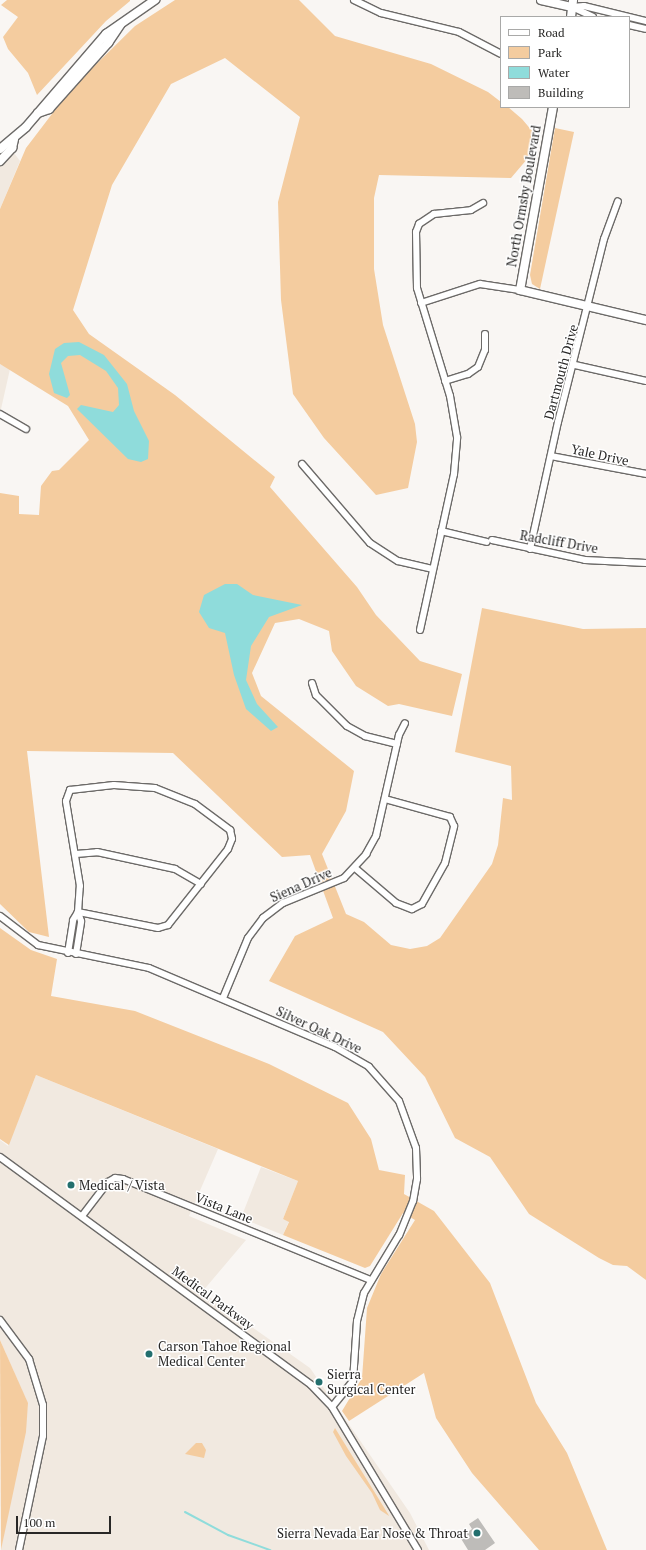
<!DOCTYPE html>
<html>
<head>
<meta charset="utf-8">
<style>
  body { margin:0 }
  #map { position:relative; width:646px; height:1550px; overflow:hidden; background:#f9f6f3; font-family:"PT Serif",serif }
  div>[style] { position:absolute }
  .built>* { inset:0; background:#f1e9e0 }
  .green>* { inset:0; background:#f4cc9f }
  .water>* { inset:0; background:#8fdcdb }
  .stream>* { height:2px; margin:-1px; padding:0 1px; transform-origin:1px; border-radius:1px; background:#8fdcdb }
  .building>* { inset:0; background:#bebcb9 }
  .roads { filter:drop-shadow(1px 0 #6c6a68) drop-shadow(-1px 0 #6c6a68) drop-shadow(0 1px #6c6a68) drop-shadow(0 -1px #6c6a68) }
  .minor>* { height:6px; margin:-3px; padding:0 3px; transform-origin:3px; border-radius:3px; background:#fff }
  .tertiary>* { height:8px; margin:-4px; padding:0 4px; transform-origin:4px; border-radius:4px; background:#fff }
  .dots>* { width:11px; height:11px; translate:-50% -50%; box-sizing:border-box; border:2px solid #fff; border-radius:50% }
  span { translate:-50% -50%; white-space:nowrap; text-align:center; line-height:1.15; -webkit-text-stroke:3px #fff; paint-order:stroke }
  .street-label { font-size:13px; color:#282726 }
  .poi-label { font-size:13px; color:#282726 }
  .left { translate:0 -50%; text-align:left }
  .right { translate:-100% -50%; text-align:right }
  .legend { position:absolute; left:500px; top:16px; width:130px; height:92px; box-sizing:border-box; background:#fff; border:1px solid #a9a9a8; margin:0; padding:5px 7px; list-style:none; font-size:12px; color:#282726 }
  .legend li { display:flex; align-items:center; gap:8px; height:20px }
  .legend b { width:20px; border:1px solid #a9a9a8 }
  .scale { position:absolute; left:16px; top:1516px; width:95px; height:18px; box-sizing:border-box; border:2px solid #282726; border-top:0; padding-left:5px; font-size:12px; line-height:14px; white-space:nowrap; color:#282726; -webkit-text-stroke:3px #fff; paint-order:stroke }
</style>
</head>
<body>
<div id="map">
  <div class="built">
    <i style="clip-path:polygon(14px 153px,20px 161px,0 209px,0 165px)"></i>
    <i style="clip-path:polygon(0 364px,10px 369px,1px 409px,0 409px)"></i>
    <i style="clip-path:polygon(36px 1075px,218px 1149px,189px 1216px,246px 1240px,202px 1292px,310px 1368px,410px 1513px,429px 1550px,1px 1550px,28px 1404px,0 1340px,0 1140px,8px 1146px)"></i>
    <i style="clip-path:polygon(261px 1167px,298px 1181px,283px 1219px,289px 1221px,283px 1235px,241px 1218px)"></i>
  </div>
  <div class="green">
    <i style="clip-path:polygon(7px 0,130px 0,130px 1px,106px 21px,37px 95px,28px 73px,8px 49px,3px 37px,18px 17px,1px 5px)"></i>
    <i style="clip-path:polygon(175px 0,299px 0,335px 36px,431px 64px,488px 92px,501px 102px,501px 107px,508px 107px,522px 119px,533px 132px,528px 158px,511px 178px,379px 175px,374px 198px,374px 269px,383px 325px,415px 424px,417px 442px,408px 488px,376px 495px,324px 438px,293px 394px,281px 300px,278px 202px,300px 117px,225px 58px,171px 84px,112px 185px,73px 310px,89px 334px,175px 395px,275px 477px,270px 487px,357px 587px,376px 615px,420px 661px,462px 674px,452px 716px,399px 704px,388px 706px,356px 686px,332px 651px,329px 631px,299px 619px,275px 623px,252px 673px,261px 696px,354px 771px,346px 811px,322px 854px,346px 914px,364px 922px,391px 945px,410px 949px,427px 946px,440px 938px,492px 864px,498px 845px,503px 798px,512px 800px,511px 766px,455px 752px,482px 608px,583px 629px,646px 628px,646px 1280px,627px 1266px,613px 1265px,599px 1258px,529px 1214px,490px 1157px,455px 1138px,425px 1077px,383px 1032px,269px 981px,295px 936px,333px 918px,310px 855px,282px 857px,173px 753px,27px 751px,49px 937px,29px 932px,0 904px,0 493px,19px 496px,19px 514px,39px 515px,41px 486px,52px 471px,59px 470px,89px 440px,68px 406px,0 364px,0 209px,26px 148px,71px 89px,135px 26px)"></i>
    <i style="clip-path:polygon(555px 128px,574px 132px,540px 289px,532px 284px,530px 275px)"></i>
    <i style="clip-path:polygon(0 928px,31px 950px,57px 959px,51px 996px,135px 1011px,269px 1064px,348px 1103px,371px 1139px,379px 1170px,405px 1175px,404px 1194px,434px 1211px,490px 1283px,536px 1403px,567px 1453px,607px 1550px,539px 1550px,472px 1473px,436px 1418px,424px 1373px,349px 1421px,342px 1411px,362px 1378px,367px 1308px,381px 1274px,415px 1220px,403px 1213px,370px 1266px,365px 1268px,283px 1235px,289px 1222px,283px 1219px,298px 1181px,36px 1075px,9px 1145px,0 1139px)"></i>
    <i style="clip-path:polygon(0 1340px,28px 1403px,26px 1432px,1px 1550px)"></i>
    <i style="clip-path:polygon(335px 1428px,388px 1514px,389px 1516px,380px 1510px,372px 1493px,346px 1456px,333px 1432px)"></i>
    <i style="clip-path:polygon(196px 1443px,202px 1443px,206px 1450px,204px 1458px,185px 1454px)"></i>
  </div>
  <div class="water">
    <i style="clip-path:polygon(79px 342px,104px 355px,127px 384px,134px 411px,149px 441px,148px 459px,141px 462px,128px 459px,77px 409px,81px 405px,113px 412px,119px 405px,118px 388px,106px 371px,80px 355px,68px 356px,61px 363px,70px 395px,67px 398px,54px 393px,49px 374px,55px 349px,64px 343px)"></i>
    <i style="clip-path:polygon(225px 584px,237px 584px,253px 595px,302px 605px,269px 617px,251px 646px,246px 680px,257px 704px,278px 727px,271px 731px,246px 709px,234px 675px,225px 633px,209px 628px,199px 612px,204px 595px)"></i>
  </div>
  <div class="stream">
    <i style="left:185px;top:1512px;width:49px;rotate:28.1deg"></i>
    <i style="left:228px;top:1535px;width:45px;rotate:19.7deg"></i>
  </div>
  <div class="building">
    <i style="clip-path:polygon(478px 1518px,495px 1543px,485px 1550px,468px 1550px,460px 1537px,472px 1529px,469px 1524px)"></i>
  </div>
  <div class="roads">
    <div class="minor">
      <i style="left:354px;top:0;width:30px;rotate:26deg"></i>
      <i style="left:381px;top:13px;width:80px;rotate:13.7deg"></i>
      <i style="left:459px;top:32px;width:47px;rotate:27.6deg"></i>
      <i style="left:572px;top:7px;width:12px;rotate:-5deg"></i>
      <i style="left:584px;top:6px;width:64px;rotate:13.6deg"></i>
      <i style="left:572px;top:7px;width:23px;rotate:25deg"></i>
      <i style="left:629px;top:25px;width:17px;rotate:13deg"></i>
      <i style="left:421px;top:303px;width:62px;rotate:-17.9deg"></i>
      <i style="left:480px;top:284px;width:40px;rotate:8.5deg"></i>
      <i style="left:575px;top:365px;width:73px;rotate:12.7deg"></i>
      <i style="left:445px;top:381px;width:24px;rotate:-17deg"></i>
      <i style="left:468px;top:374px;width:12px;rotate:-35deg"></i>
      <i style="left:478px;top:367px;width:18px;rotate:-68deg"></i>
      <i style="left:485px;top:350px;width:16px;rotate:-90deg"></i>
      <i style="left:0;top:414px;width:30px;rotate:30deg"></i>
      <i style="left:551px;top:456px;width:97px;rotate:10.7deg"></i>
      <i style="left:302px;top:464px;width:104px;rotate:49.3deg"></i>
      <i style="left:370px;top:543px;width:33px;rotate:33deg"></i>
      <i style="left:398px;top:561px;width:35px;rotate:13deg"></i>
      <i style="left:441px;top:531px;width:47px;rotate:13.4deg"></i>
      <i style="left:492px;top:540px;width:95px;rotate:12.1deg"></i>
      <i style="left:585px;top:560px;width:61px;rotate:2.8deg"></i>
      <i style="left:530px;top:549px;width:130px;rotate:-77.6deg"></i>
      <i style="left:558px;top:422px;width:189px;rotate:-75.9deg"></i>
      <i style="left:604px;top:239px;width:40px;rotate:-69.8deg"></i>
      <i style="left:420px;top:630px;width:160px;rotate:-77.7deg"></i>
      <i style="left:454px;top:474px;width:37px;rotate:-85deg"></i>
      <i style="left:457px;top:437px;width:42px;rotate:-99.7deg"></i>
      <i style="left:450px;top:396px;width:113px;rotate:-107deg"></i>
      <i style="left:417px;top:288px;width:56px;rotate:-91deg"></i>
      <i style="left:416px;top:232px;width:9px;rotate:-69deg"></i>
      <i style="left:419px;top:224px;width:18px;rotate:-34deg"></i>
      <i style="left:434px;top:214px;width:37px;rotate:-6deg"></i>
      <i style="left:471px;top:210px;width:14px;rotate:-30deg"></i>
      <i style="left:312px;top:683px;width:13px;rotate:72deg"></i>
      <i style="left:316px;top:695px;width:44px;rotate:45deg"></i>
      <i style="left:347px;top:726px;width:21px;rotate:29deg"></i>
      <i style="left:365px;top:736px;width:33px;rotate:14deg"></i>
      <i style="left:76px;top:854px;width:21px;rotate:-5deg"></i>
      <i style="left:97px;top:852px;width:80px;rotate:12.3deg"></i>
      <i style="left:175px;top:869px;width:30px;rotate:30deg"></i>
      <i style="left:355px;top:868px;width:54px;rotate:40.5deg"></i>
      <i style="left:396px;top:903px;width:17px;rotate:21deg"></i>
      <i style="left:412px;top:909px;width:11px;rotate:-27deg"></i>
      <i style="left:422px;top:904px;width:47px;rotate:-60.7deg"></i>
      <i style="left:445px;top:863px;width:38px;rotate:-76deg"></i>
      <i style="left:454px;top:826px;width:10px;rotate:-114deg"></i>
      <i style="left:450px;top:817px;width:67px;rotate:-164.5deg"></i>
      <i style="left:0;top:916px;width:48px;rotate:37.3deg"></i>
      <i style="left:38px;top:945px;width:113px;rotate:11.7deg"></i>
      <i style="left:149px;top:968px;width:202px;rotate:23deg"></i>
      <i style="left:335px;top:1047px;width:39px;rotate:30deg"></i>
      <i style="left:369px;top:1067px;width:45px;rotate:48.6deg"></i>
      <i style="left:399px;top:1101px;width:50px;rotate:70.1deg"></i>
      <i style="left:416px;top:1148px;width:31px;rotate:88deg"></i>
      <i style="left:417px;top:1179px;width:22px;rotate:100deg"></i>
      <i style="left:413px;top:1201px;width:37px;rotate:112deg"></i>
      <i style="left:399px;top:1235px;width:68px;rotate:121.1deg"></i>
      <i style="left:364px;top:1293px;width:29px;rotate:104deg"></i>
      <i style="left:357px;top:1321px;width:60px;rotate:93.8deg"></i>
      <i style="left:353px;top:1381px;width:33px;rotate:129deg"></i>
      <i style="left:68px;top:953px;width:33px;rotate:-81deg"></i>
      <i style="left:73px;top:920px;width:9px;rotate:-58deg"></i>
      <i style="left:76px;top:954px;width:33px;rotate:-81deg"></i>
      <i style="left:81px;top:921px;width:9px;rotate:-108deg"></i>
      <i style="left:78px;top:912px;width:26px;rotate:-86deg"></i>
      <i style="left:80px;top:886px;width:86px;rotate:-99.4deg"></i>
      <i style="left:66px;top:801px;width:12px;rotate:-70deg"></i>
      <i style="left:70px;top:790px;width:44px;rotate:-6.5deg"></i>
      <i style="left:114px;top:785px;width:41px;rotate:4.2deg"></i>
      <i style="left:155px;top:788px;width:43px;rotate:21.8deg"></i>
      <i style="left:195px;top:804px;width:44px;rotate:36.6deg"></i>
      <i style="left:230px;top:830px;width:9px;rotate:77deg"></i>
      <i style="left:232px;top:839px;width:11px;rotate:112deg"></i>
      <i style="left:228px;top:849px;width:97px;rotate:128.3deg"></i>
      <i style="left:168px;top:925px;width:10px;rotate:163deg"></i>
      <i style="left:158px;top:928px;width:82px;rotate:-168.7deg"></i>
      <i style="left:223px;top:998px;width:65px;rotate:-67.4deg"></i>
      <i style="left:248px;top:938px;width:25px;rotate:-53deg"></i>
      <i style="left:263px;top:918px;width:25px;rotate:-37deg"></i>
      <i style="left:283px;top:903px;width:66px;rotate:-22.3deg"></i>
      <i style="left:344px;top:878px;width:33px;rotate:-47deg"></i>
      <i style="left:366px;top:854px;width:21px;rotate:-61deg"></i>
      <i style="left:376px;top:836px;width:104px;rotate:-77.2deg"></i>
      <i style="left:399px;top:735px;width:13px;rotate:-63deg"></i>
      <i style="left:0;top:1157px;width:386px;rotate:36.2deg"></i>
      <i style="left:311px;top:1385px;width:30px;rotate:46deg"></i>
      <i style="left:332px;top:1407px;width:167px;rotate:59deg"></i>
      <i style="left:82px;top:1216px;width:43px;rotate:-52.6deg"></i>
      <i style="left:108px;top:1182px;width:8px;rotate:-30deg"></i>
      <i style="left:115px;top:1178px;width:8px;rotate:7deg"></i>
      <i style="left:123px;top:1179px;width:268px;rotate:22.2deg"></i>
      <i style="left:0;top:1320px;width:49px;rotate:53.4deg"></i>
      <i style="left:29px;top:1359px;width:48px;rotate:73.1deg"></i>
      <i style="left:43px;top:1405px;width:31px;rotate:90deg"></i>
      <i style="left:43px;top:1436px;width:116px;rotate:101.9deg"></i>
    </div>
    <div class="tertiary">
      <i style="left:541px;top:0;width:32px;rotate:13deg"></i>
      <i style="left:571px;top:17px;width:17px;rotate:-83deg"></i>
      <i style="left:553px;top:107px;width:186px;rotate:100.2deg"></i>
      <i style="left:520px;top:290px;width:130px;rotate:13.4deg"></i>
      <i style="left:38px;top:113px;width:12px;rotate:-20deg"></i>
      <i style="left:49px;top:109px;width:89px;rotate:-48.2deg"></i>
      <i style="left:108px;top:43px;width:22px;rotate:-56deg"></i>
      <i style="left:0;top:149px;width:34px;rotate:-40deg"></i>
      <i style="left:26px;top:127px;width:123px;rotate:-49.3deg"></i>
      <i style="left:106px;top:34px;width:60px;rotate:-34.8deg"></i>
      <i style="left:0;top:161px;width:18px;rotate:-47deg"></i>
      <i style="left:12px;top:148px;width:9px;rotate:-77deg"></i>
    </div>
  </div>
  <div class="dots">
    <i style="left:71px;top:1185px;background:#236f6e"></i>
    <i style="left:149px;top:1354px;background:#236f6e"></i>
    <i style="left:319px;top:1382px;background:#236f6e"></i>
    <i style="left:477px;top:1533px;background:#236f6e"></i>
  </div>
  <div class="street-label">
    <span style="left:524px;top:196px;rotate:-80deg">North Ormsby Boulevard</span>
    <span style="left:561px;top:372px;rotate:-75deg">Dartmouth Drive</span>
    <span style="left:600px;top:455px;rotate:12deg">Yale Drive</span>
    <span style="left:559px;top:542px;rotate:10deg">Radcliff Drive</span>
    <span style="left:301px;top:885px;rotate:-24deg">Siena Drive</span>
    <span style="left:319px;top:1030px;rotate:25deg">Silver Oak Drive</span>
    <span style="left:224px;top:1208px;rotate:22deg">Vista Lane</span>
    <span style="left:213px;top:1298px;rotate:36deg">Medical Parkway</span>
  </div>
  <div class="poi-label">
    <span class="left" style="left:79px;top:1185px">Medical / Vista</span>
    <span class="left" style="left:158px;top:1354px">Carson Tahoe Regional<br>Medical Center</span>
    <span class="left" style="left:327px;top:1382px">Sierra<br>Surgical Center</span>
    <span class="right" style="left:468px;top:1533px">Sierra Nevada Ear Nose &amp; Throat</span>
  </div>
  <ul class="legend">
  <li><b style="height:5px;background:#fff"></b>Road</li>
  <li><b style="height:11px;background:#f4cc9f"></b>Park</li>
  <li><b style="height:11px;background:#8fdcdb"></b>Water</li>
  <li><b style="height:11px;background:#bebcb9"></b>Building</li>
  </ul>
  <div class="scale">100 m</div>
</div>
</body>
</html>
